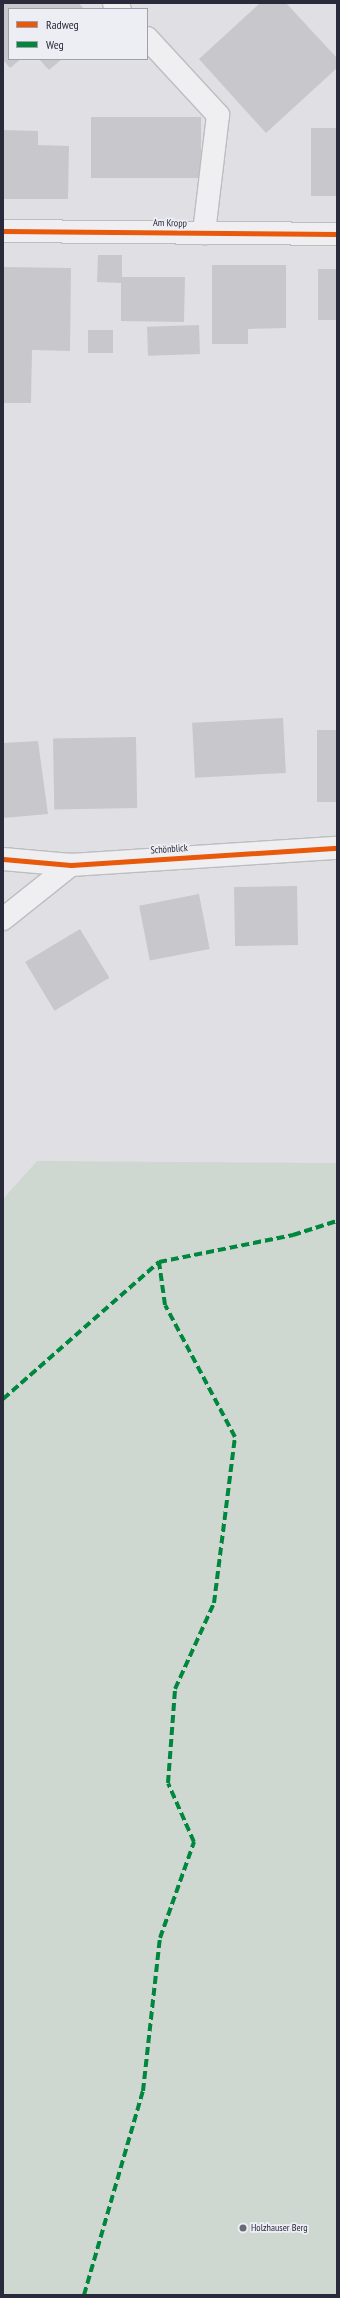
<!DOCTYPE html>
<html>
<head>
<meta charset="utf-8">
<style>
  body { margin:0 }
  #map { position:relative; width:340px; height:2298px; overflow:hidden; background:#e0e0e4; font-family:"PT Sans Narrow",sans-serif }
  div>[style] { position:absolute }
  .green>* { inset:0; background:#ced7d0 }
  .building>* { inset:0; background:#c7c7cc; transform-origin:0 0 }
  .roads { filter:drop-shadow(1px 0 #bdbdc1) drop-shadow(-1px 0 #bdbdc1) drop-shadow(0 1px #bdbdc1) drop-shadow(0 -1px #bdbdc1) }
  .minor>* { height:22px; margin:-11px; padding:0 11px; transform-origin:11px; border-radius:11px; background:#efeff1 }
  .quiet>* { height:4px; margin-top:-2px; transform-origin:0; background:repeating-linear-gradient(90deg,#00873e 0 8px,transparent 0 12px) }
  .cycleway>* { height:5px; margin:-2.5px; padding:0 2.5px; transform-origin:2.5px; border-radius:2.5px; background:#e8590c }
  .dots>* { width:11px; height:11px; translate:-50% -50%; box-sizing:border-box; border:2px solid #edeef4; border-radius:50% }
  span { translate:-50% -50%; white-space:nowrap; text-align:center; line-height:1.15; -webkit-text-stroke:3.5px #edeef4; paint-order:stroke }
  .street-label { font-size:10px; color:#292a3b }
  .poi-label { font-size:10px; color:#292a3b }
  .left { translate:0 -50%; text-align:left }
  .frame { position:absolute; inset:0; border:4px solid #292a3b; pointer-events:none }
  .legend { position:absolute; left:8px; top:8px; width:140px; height:52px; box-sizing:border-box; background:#edeef4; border:1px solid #9fa0aa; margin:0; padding:5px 7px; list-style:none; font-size:12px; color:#292a3b }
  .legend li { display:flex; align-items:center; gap:8px; height:20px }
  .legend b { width:20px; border:1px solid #9fa0aa }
</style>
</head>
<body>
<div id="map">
  <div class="green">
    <i style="clip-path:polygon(37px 1161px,337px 1163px,337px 2295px,3px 2295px,3px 1199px)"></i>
  </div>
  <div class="building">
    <i style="clip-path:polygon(3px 3px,79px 3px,84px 9px,9px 9px,9px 59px,21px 59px,10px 68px,3px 60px)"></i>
    <i style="clip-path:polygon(260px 3px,286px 3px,337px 58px,337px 68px,266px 133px,199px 59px)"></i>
    <i style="clip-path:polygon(39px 59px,62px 59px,49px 70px)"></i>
    <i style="left:201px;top:117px;width:61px;height:110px;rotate:90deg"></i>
    <i style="left:311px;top:128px;width:26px;height:68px"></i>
    <i style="clip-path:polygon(3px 130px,38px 131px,38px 145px,69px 146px,68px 199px,3px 199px)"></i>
    <i style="clip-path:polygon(98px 255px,122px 255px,122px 277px,185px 277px,184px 322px,121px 321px,121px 283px,97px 282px)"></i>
    <i style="clip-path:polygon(212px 265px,286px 265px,286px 328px,248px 329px,248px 344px,212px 344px)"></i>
    <i style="clip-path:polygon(3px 267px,71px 268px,70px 351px,32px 350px,31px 403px,3px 403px)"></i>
    <i style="left:318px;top:269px;width:19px;height:51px"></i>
    <i style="left:199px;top:325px;width:29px;height:52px;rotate:88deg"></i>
    <i style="left:113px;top:330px;width:23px;height:25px;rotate:90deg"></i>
    <i style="left:283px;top:718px;width:55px;height:91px;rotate:87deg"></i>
    <i style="left:317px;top:730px;width:20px;height:72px"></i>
    <i style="left:136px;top:737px;width:71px;height:83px;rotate:89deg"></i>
    <i style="clip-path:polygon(38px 741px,48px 814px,3px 818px,3px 743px)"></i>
    <i style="left:297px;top:886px;width:59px;height:63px;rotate:89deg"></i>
    <i style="left:199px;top:894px;width:56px;height:61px;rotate:79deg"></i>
    <i style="left:80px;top:929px;width:57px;height:64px;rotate:59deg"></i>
  </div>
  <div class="roads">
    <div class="minor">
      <i style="left:114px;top:3px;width:8px;rotate:45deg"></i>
      <i style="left:147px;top:38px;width:105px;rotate:47.3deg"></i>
      <i style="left:218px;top:115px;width:119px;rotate:96.8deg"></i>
      <i style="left:3px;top:231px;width:334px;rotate:0.5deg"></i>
      <i style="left:3px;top:859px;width:68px;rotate:5deg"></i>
      <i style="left:71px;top:865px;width:267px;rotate:-3.7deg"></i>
      <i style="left:3px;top:919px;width:87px;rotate:-38.5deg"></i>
    </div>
  </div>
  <div class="quiet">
    <i style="left:3px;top:1399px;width:208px;rotate:-41.3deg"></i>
    <i style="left:84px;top:2295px;width:212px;rotate:-73.9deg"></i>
    <i style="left:143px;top:2091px;width:154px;rotate:-83.7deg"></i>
    <i style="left:160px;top:1938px;width:102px;rotate:-70.5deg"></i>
    <i style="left:194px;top:1842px;width:64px;rotate:-113.8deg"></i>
    <i style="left:168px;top:1783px;width:94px;rotate:-85.7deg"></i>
    <i style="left:175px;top:1689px;width:94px;rotate:-65.6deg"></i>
    <i style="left:214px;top:1603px;width:167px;rotate:-82.8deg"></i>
    <i style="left:235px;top:1437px;width:149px;rotate:-117.9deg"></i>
    <i style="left:165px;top:1305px;width:43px;rotate:-97.9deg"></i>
    <i style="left:159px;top:1262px;width:137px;rotate:-11.4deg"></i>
    <i style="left:293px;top:1235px;width:46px;rotate:-17.7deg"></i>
  </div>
  <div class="cycleway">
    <i style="left:3px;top:231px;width:334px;rotate:0.5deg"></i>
    <i style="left:3px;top:859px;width:68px;rotate:5deg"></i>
    <i style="left:71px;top:865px;width:267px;rotate:-3.7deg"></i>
  </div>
  <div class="dots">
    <i style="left:243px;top:2228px;background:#696a76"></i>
  </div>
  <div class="street-label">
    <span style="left:170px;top:223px;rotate:1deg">Am Kropp</span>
    <span style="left:169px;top:849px;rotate:-4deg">Schönblick</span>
  </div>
  <div class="poi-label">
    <span class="left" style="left:251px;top:2228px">Holzhauser Berg</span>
  </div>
  <div class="frame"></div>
  <ul class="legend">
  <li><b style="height:5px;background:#e8590c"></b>Radweg</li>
  <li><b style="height:5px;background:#00873e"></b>Weg</li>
  </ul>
</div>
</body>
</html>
